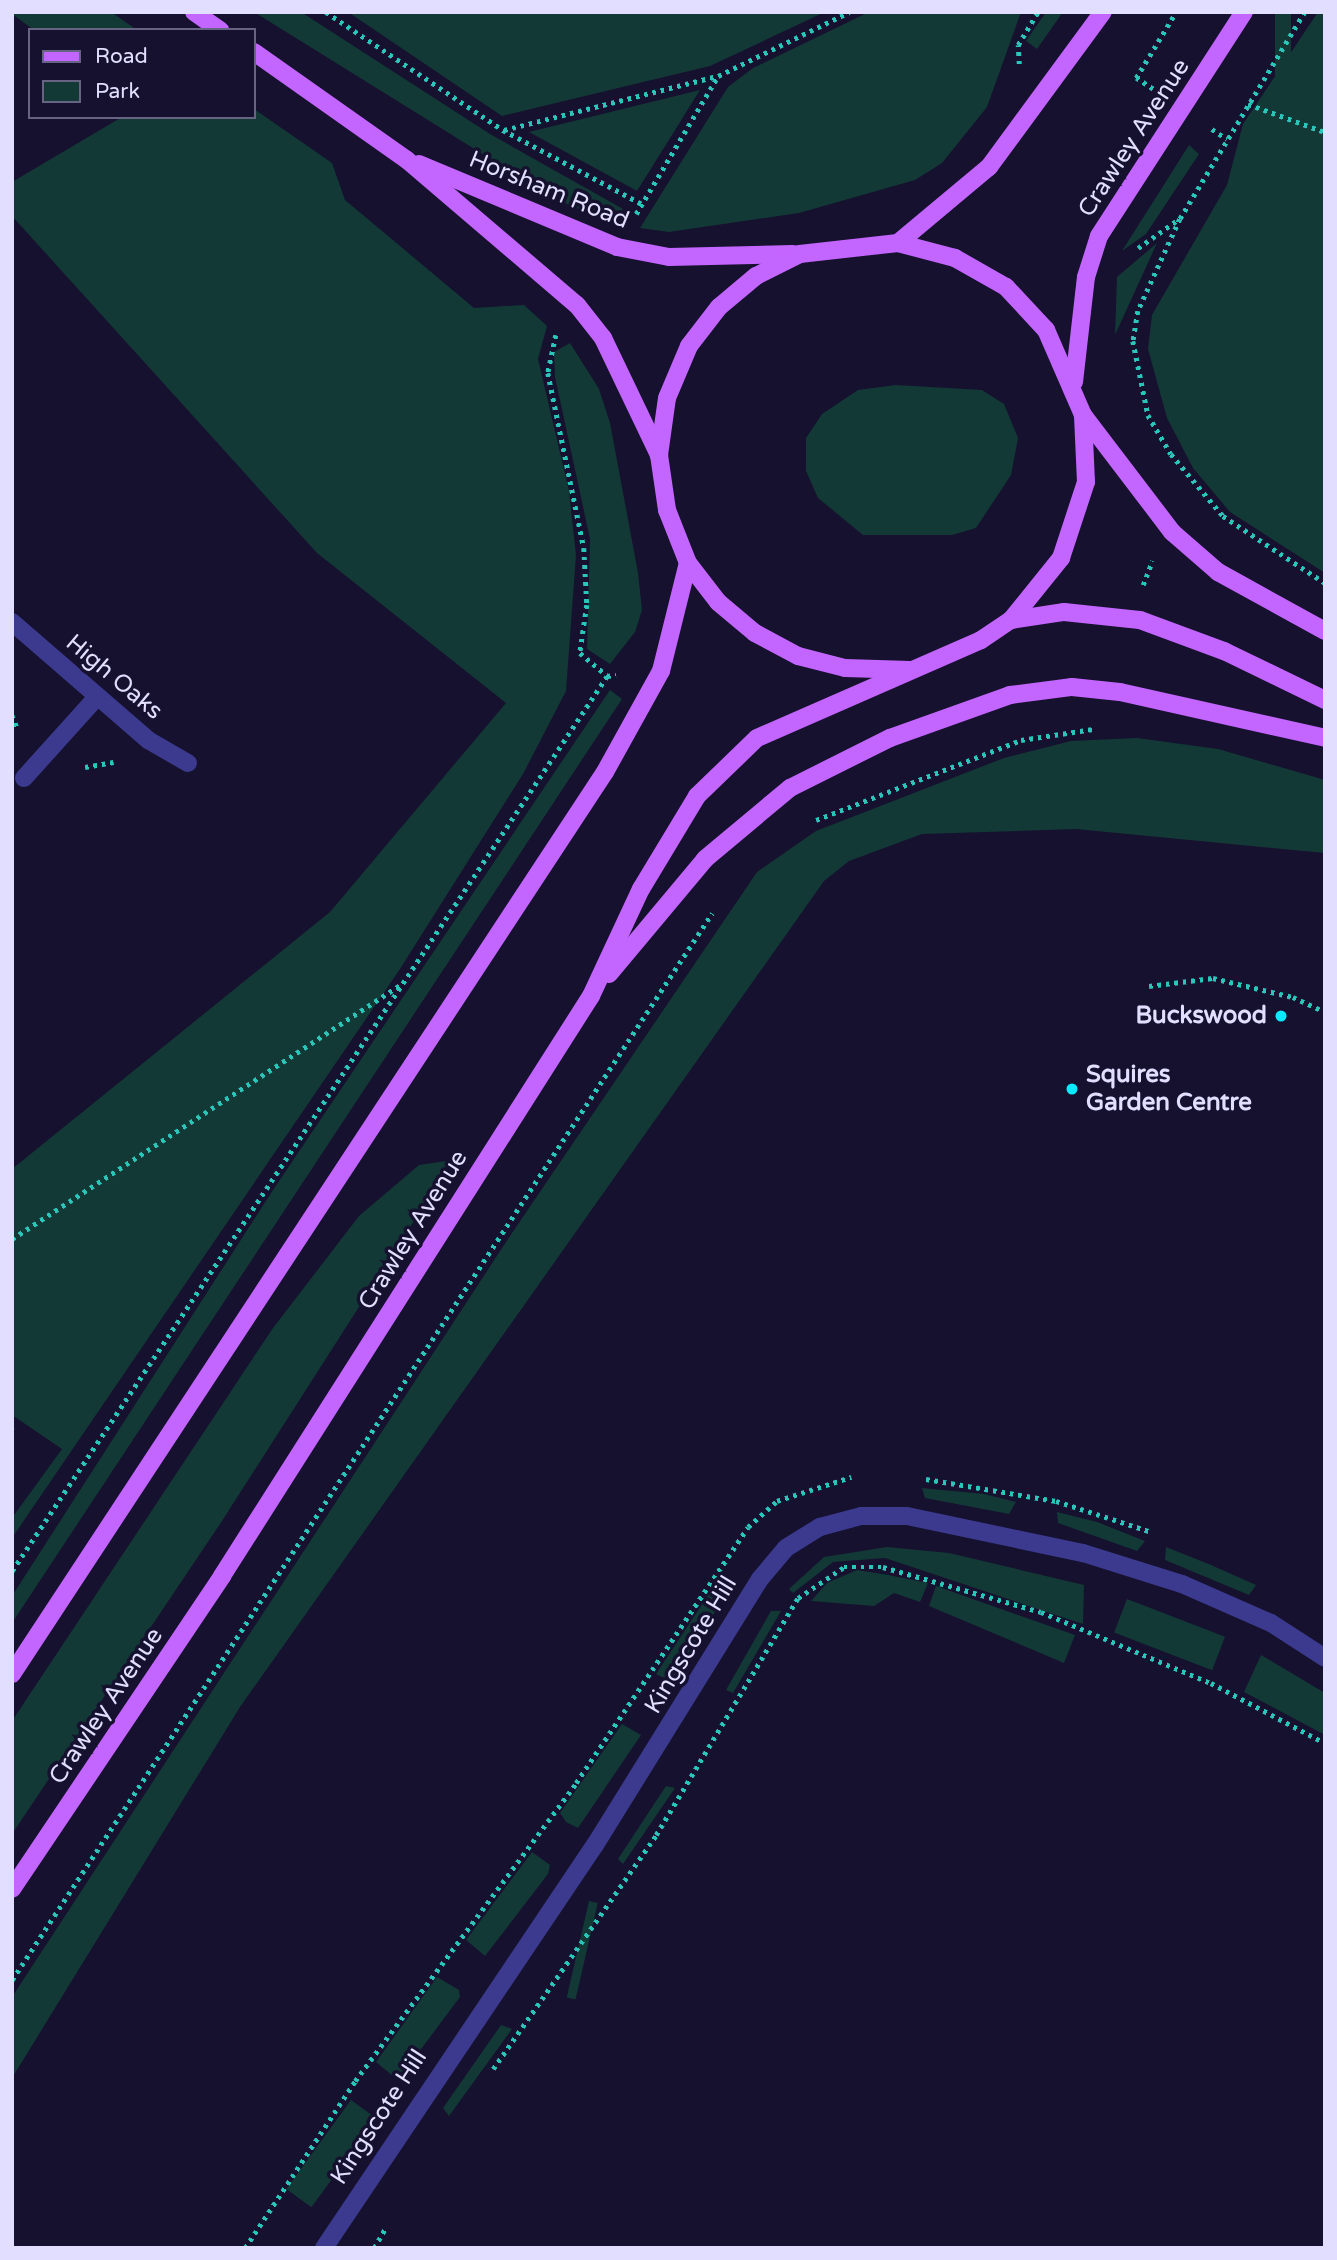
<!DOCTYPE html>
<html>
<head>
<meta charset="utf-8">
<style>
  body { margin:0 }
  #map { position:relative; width:1337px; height:2260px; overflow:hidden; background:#15112e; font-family:"Varela Round",sans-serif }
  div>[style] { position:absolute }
  .green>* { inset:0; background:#133937; transform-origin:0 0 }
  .path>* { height:4.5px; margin-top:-2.25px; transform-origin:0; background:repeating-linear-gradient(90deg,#2bc6ba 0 3.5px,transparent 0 8.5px) }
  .street>* { height:18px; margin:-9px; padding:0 9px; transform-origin:9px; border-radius:9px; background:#3c3a8f }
  .primary>* { height:18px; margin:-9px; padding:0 9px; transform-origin:9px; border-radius:9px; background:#c365ff }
  .dots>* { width:19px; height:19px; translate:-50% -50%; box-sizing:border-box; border:4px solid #15112e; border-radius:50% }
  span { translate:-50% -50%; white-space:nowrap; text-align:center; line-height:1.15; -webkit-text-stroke:7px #15112e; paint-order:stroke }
  .street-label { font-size:24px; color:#e1deff }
  .poi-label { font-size:24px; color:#e1deff; font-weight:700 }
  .right { translate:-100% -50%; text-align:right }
  .left { translate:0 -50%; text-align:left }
  .frame { position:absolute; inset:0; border:14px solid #e1deff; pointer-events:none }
  .legend { position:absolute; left:28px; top:28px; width:228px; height:91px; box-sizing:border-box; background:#15112e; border:2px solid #676382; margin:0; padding:9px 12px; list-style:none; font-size:21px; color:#e1deff }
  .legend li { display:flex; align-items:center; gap:14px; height:35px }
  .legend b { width:35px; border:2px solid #676382 }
</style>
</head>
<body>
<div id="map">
  <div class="green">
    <i style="clip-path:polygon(111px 12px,137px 30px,34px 30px,12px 14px)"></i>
    <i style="clip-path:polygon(254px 12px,301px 12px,490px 134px,623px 209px,614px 224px,555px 199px)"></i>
    <i style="clip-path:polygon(348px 12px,825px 12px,710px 66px,502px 116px)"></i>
    <i style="clip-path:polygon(869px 12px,1021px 12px,987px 107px,942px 163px,915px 180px,799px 213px,669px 232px,640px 228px,728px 87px,753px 68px)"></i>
    <i style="clip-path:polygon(1046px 12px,1063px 12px,1037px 49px,1026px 41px)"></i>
    <i style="left:1275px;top:12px;width:16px;height:108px"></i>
    <i style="clip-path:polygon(1318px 12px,1325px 12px,1325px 573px,1230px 512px,1193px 468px,1167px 418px,1148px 349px,1152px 315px,1227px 185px,1243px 124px)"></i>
    <i style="clip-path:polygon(700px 90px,637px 191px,529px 132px)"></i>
    <i style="clip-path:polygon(254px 109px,332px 163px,345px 200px,474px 308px,524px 305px,547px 326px,538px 359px,569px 491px,576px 555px,566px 691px,523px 774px,400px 969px,12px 1538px,12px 1518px,62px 1449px,12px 1415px,12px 1169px,330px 912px,506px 703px,317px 553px,12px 216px,12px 182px,122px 117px,254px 117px)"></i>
    <i style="clip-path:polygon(1189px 145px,1199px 154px,1146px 234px,1122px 251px)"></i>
    <i style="clip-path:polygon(1157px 243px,1115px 335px,1117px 277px)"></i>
    <i style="clip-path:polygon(570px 343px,599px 389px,610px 423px,638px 573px,642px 610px,635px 632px,610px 664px,587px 649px,590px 539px,555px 377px,554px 352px)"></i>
    <i style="clip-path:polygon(896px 385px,982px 390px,1004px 404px,1018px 438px,1011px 475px,976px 528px,952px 535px,863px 535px,818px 498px,806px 471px,806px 438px,822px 414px,858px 390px)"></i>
    <i style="clip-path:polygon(610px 690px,622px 699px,12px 1623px,12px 1596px,271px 1193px)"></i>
    <i style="clip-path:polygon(1137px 738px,1218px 749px,1325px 780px,1325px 853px,1076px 829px,922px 834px,849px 861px,824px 881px,240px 1707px,12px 2078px,12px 1997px,508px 1239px,757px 872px,816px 831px,1004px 758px,1071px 741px)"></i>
    <i style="clip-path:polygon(453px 1160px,222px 1521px,12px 1834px,12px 1721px,273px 1328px,359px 1216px,419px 1165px)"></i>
    <i style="clip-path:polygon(922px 1488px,984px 1494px,1016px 1502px,1009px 1514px,925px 1498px)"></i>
    <i style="clip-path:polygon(1057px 1512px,1097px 1522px,1145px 1541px,1137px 1551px,1058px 1523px)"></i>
    <i style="clip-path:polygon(887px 1547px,949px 1553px,1084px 1585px,1083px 1624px,885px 1558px,833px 1562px,793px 1593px,789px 1589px,824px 1557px)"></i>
    <i style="clip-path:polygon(1166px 1547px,1211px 1565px,1256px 1585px,1249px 1595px,1165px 1560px)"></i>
    <i style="clip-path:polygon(857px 1570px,888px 1575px,928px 1583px,920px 1602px,894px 1593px,874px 1606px,811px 1601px,827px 1583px)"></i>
    <i style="clip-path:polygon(936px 1586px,1075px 1635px,1064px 1663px,929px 1606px)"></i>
    <i style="clip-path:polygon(711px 1591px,723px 1598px,674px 1683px,656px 1674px)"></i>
    <i style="left:1127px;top:1599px;width:105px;height:36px;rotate:21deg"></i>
    <i style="clip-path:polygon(771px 1611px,781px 1611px,733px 1693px,726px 1690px)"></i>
    <i style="clip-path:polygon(1261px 1655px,1325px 1693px,1325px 1735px,1244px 1692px)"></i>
    <i style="clip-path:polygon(622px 1724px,641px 1735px,578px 1828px,566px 1822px,560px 1813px)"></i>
    <i style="clip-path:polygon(666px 1786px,675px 1788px,623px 1864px,618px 1859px)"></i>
    <i style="clip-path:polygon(532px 1852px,550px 1865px,548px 1874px,485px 1956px,466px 1940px)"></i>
    <i style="left:589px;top:1901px;width:9px;height:99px;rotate:13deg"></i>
    <i style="clip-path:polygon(437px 1977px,459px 1990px,460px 1997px,401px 2076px,394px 2077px,376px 2062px)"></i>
    <i style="clip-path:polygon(501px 2025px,512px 2029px,449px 2116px,443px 2108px)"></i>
    <i style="left:351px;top:2100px;width:31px;height:110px;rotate:36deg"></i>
  </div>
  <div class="path">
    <i style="left:326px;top:12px;width:213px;rotate:33.7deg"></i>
    <i style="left:503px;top:130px;width:157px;rotate:28deg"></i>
    <i style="left:1305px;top:12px;width:242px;rotate:121.1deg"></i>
    <i style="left:1180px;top:219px;width:101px;rotate:114.5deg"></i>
    <i style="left:1138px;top:311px;width:30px;rotate:99deg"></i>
    <i style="left:1133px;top:341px;width:76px;rotate:78.5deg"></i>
    <i style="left:1148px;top:415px;width:45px;rotate:59.5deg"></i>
    <i style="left:1171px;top:454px;width:81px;rotate:50deg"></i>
    <i style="left:1223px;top:516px;width:122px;rotate:33.3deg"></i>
    <i style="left:1019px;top:64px;width:19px;rotate:-93deg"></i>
    <i style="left:1018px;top:45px;width:39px;rotate:-59deg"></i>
    <i style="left:1153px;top:89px;width:20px;rotate:-147deg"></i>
    <i style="left:1136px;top:78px;width:77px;rotate:-58.8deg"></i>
    <i style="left:1248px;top:104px;width:82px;rotate:20deg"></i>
    <i style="left:1212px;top:129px;width:18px;rotate:34deg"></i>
    <i style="left:504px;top:130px;width:221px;rotate:-14.2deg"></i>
    <i style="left:718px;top:76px;width:146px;rotate:-26deg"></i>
    <i style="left:636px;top:214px;width:161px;rotate:-59.3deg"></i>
    <i style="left:1138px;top:248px;width:50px;rotate:-35.3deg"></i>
    <i style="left:556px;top:335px;width:39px;rotate:102deg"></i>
    <i style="left:548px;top:373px;width:179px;rotate:78.4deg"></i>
    <i style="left:584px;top:548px;width:57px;rotate:87deg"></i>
    <i style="left:587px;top:605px;width:49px;rotate:98.3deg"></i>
    <i style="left:580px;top:653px;width:35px;rotate:40deg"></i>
    <i style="left:607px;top:676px;width:9px;rotate:-6deg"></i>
    <i style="left:1143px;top:585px;width:26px;rotate:-69deg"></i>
    <i style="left:12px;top:715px;width:16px;rotate:68deg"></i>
    <i style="left:85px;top:767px;width:29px;rotate:-10deg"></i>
    <i style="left:816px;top:820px;width:220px;rotate:-21.3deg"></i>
    <i style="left:1021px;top:740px;width:73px;rotate:-8.7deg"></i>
    <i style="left:1149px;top:986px;width:64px;rotate:-7.1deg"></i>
    <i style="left:1213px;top:978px;width:82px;rotate:13.4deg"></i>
    <i style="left:1293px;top:997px;width:35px;rotate:25deg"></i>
    <i style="left:12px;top:1239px;width:464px;rotate:-33.2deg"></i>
    <i style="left:12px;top:1428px;width:1px;rotate:90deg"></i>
    <i style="left:926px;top:1479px;width:132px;rotate:9.6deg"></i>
    <i style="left:1056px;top:1501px;width:101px;rotate:17.9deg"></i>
    <i style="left:12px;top:1571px;width:1075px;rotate:-56.38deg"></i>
    <i style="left:12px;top:1980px;width:1276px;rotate:-56.73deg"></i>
    <i style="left:493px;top:2069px;width:285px;rotate:-55.1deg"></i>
    <i style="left:656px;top:1835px;width:276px;rotate:-59.1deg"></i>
    <i style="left:798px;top:1598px;width:55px;rotate:-34deg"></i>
    <i style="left:844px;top:1567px;width:39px"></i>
    <i style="left:883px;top:1567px;width:164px;rotate:15.9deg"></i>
    <i style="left:1041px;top:1612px;width:184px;rotate:22.7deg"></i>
    <i style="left:1211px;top:1683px;width:129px;rotate:27.8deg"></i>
    <i style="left:245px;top:2248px;width:200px;rotate:-56.6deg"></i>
    <i style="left:355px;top:2081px;width:371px;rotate:-53.4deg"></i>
    <i style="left:576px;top:1783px;width:308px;rotate:-56.1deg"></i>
    <i style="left:748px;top:1527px;width:39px;rotate:-42deg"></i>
    <i style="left:777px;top:1501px;width:78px;rotate:-18deg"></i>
    <i style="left:374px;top:2248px;width:24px;rotate:-60deg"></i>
  </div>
  <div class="street">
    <i style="left:12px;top:622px;width:180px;rotate:40.9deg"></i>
    <i style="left:148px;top:740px;width:46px;rotate:29.9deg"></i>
    <i style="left:24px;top:778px;width:109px;rotate:-48deg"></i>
    <i style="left:324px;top:2248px;width:486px;rotate:-56.1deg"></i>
    <i style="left:595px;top:1845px;width:313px;rotate:-58.2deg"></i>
    <i style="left:760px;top:1579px;width:40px;rotate:-50deg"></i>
    <i style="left:786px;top:1548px;width:40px;rotate:-32deg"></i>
    <i style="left:820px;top:1527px;width:42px;rotate:-15deg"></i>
    <i style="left:861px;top:1516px;width:46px"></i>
    <i style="left:907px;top:1516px;width:180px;rotate:11.9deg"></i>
    <i style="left:1083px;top:1553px;width:104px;rotate:17.4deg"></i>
    <i style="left:1182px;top:1584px;width:97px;rotate:23.7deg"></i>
    <i style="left:1271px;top:1623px;width:64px;rotate:32.9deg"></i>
  </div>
  <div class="primary">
    <i style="left:194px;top:12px;width:32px;rotate:35deg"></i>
    <i style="left:254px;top:52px;width:187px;rotate:35.2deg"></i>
    <i style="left:407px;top:160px;width:223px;rotate:40.5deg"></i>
    <i style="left:577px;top:305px;width:42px;rotate:51.8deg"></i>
    <i style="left:603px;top:338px;width:130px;rotate:64.4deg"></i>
    <i style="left:419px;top:164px;width:215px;rotate:22.7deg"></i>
    <i style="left:617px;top:247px;width:53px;rotate:10.9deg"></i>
    <i style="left:669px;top:257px;width:124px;rotate:-1.4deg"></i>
    <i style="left:898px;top:243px;width:119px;rotate:-39.9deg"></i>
    <i style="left:989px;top:167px;width:192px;rotate:-53.7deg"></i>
    <i style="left:1074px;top:382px;width:106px;rotate:-83.5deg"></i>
    <i style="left:1086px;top:277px;width:43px;rotate:-72.4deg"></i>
    <i style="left:1099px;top:236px;width:267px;rotate:-57.1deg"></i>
    <i style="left:1083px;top:415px;width:147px;rotate:52.7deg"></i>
    <i style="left:1172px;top:532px;width:61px;rotate:41deg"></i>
    <i style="left:1218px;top:572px;width:122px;rotate:28.9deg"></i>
    <i style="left:1011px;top:620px;width:54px;rotate:-8.6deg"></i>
    <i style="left:1064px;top:612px;width:76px;rotate:6deg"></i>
    <i style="left:1140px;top:620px;width:90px;rotate:20.3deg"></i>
    <i style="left:1224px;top:651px;width:112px;rotate:25.9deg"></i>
    <i style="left:609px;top:974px;width:150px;rotate:-50.1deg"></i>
    <i style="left:705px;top:859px;width:111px;rotate:-39.9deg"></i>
    <i style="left:790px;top:788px;width:112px;rotate:-26.6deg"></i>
    <i style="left:890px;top:738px;width:127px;rotate:-19.7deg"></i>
    <i style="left:1010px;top:695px;width:63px;rotate:-7.4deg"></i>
    <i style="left:1072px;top:687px;width:48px;rotate:5.9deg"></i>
    <i style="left:1120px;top:692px;width:210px;rotate:12.6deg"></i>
    <i style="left:12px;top:1674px;width:1079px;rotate:-56.68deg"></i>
    <i style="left:605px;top:772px;width:115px;rotate:-61deg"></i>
    <i style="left:661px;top:671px;width:111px;rotate:-76deg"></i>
    <i style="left:12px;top:1889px;width:377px;rotate:-56.1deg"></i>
    <i style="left:222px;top:1576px;width:687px;rotate:-57.54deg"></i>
    <i style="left:591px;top:996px;width:118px;rotate:-65deg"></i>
    <i style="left:641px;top:889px;width:109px;rotate:-58.9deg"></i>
    <i style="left:697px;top:796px;width:83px;rotate:-44deg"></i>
    <i style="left:757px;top:738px;width:244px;rotate:-23.6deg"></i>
    <i style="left:981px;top:640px;width:36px;rotate:-34deg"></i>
    <i style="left:1011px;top:620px;width:80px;rotate:-51.1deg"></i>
    <i style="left:1061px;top:558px;width:80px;rotate:-71.8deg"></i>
    <i style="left:1086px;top:482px;width:67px;rotate:-92.6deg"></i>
    <i style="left:1083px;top:415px;width:93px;rotate:-113.5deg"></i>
    <i style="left:1046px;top:330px;width:59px;rotate:-132.9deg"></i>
    <i style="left:1006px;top:287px;width:59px;rotate:-150.4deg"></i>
    <i style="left:955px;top:258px;width:59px;rotate:-165.3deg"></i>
    <i style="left:898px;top:243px;width:99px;rotate:173.6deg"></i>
    <i style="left:800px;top:254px;width:49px;rotate:153.4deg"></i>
    <i style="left:756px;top:276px;width:48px;rotate:140deg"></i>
    <i style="left:719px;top:307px;width:49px;rotate:127.6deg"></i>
    <i style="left:689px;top:346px;width:56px;rotate:112.9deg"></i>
    <i style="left:667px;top:398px;width:58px;rotate:98deg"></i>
    <i style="left:659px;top:455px;width:56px;rotate:81.7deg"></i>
    <i style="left:667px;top:510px;width:57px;rotate:68.4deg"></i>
    <i style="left:688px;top:563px;width:49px;rotate:52.4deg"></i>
    <i style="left:718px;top:602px;width:48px;rotate:40deg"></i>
    <i style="left:755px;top:633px;width:49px;rotate:28.1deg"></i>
    <i style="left:798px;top:656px;width:49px;rotate:14.3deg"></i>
    <i style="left:845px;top:668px;width:65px;rotate:1.8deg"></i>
  </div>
  <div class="dots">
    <i style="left:1281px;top:1016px;background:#0aeaff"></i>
    <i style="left:1072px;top:1089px;background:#0aeaff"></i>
  </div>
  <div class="street-label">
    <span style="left:1134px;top:138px;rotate:-57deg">Crawley Avenue</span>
    <span style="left:549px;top:190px;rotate:22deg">Horsham Road</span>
    <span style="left:114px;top:677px;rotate:40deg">High Oaks</span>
    <span style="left:413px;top:1230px;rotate:-58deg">Crawley Avenue</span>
    <span style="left:691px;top:1645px;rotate:-59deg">Kingscote Hill</span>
    <span style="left:106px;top:1706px;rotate:-56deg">Crawley Avenue</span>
    <span style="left:379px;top:2117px;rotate:-57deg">Kingscote Hill</span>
  </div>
  <div class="poi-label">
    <span class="right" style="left:1267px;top:1016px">Buckswood</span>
    <span class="left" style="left:1086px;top:1089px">Squires<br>Garden Centre</span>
  </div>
  <div class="frame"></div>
  <ul class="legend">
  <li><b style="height:9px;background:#c365ff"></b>Road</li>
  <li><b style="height:19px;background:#133937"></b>Park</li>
  </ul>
</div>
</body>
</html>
